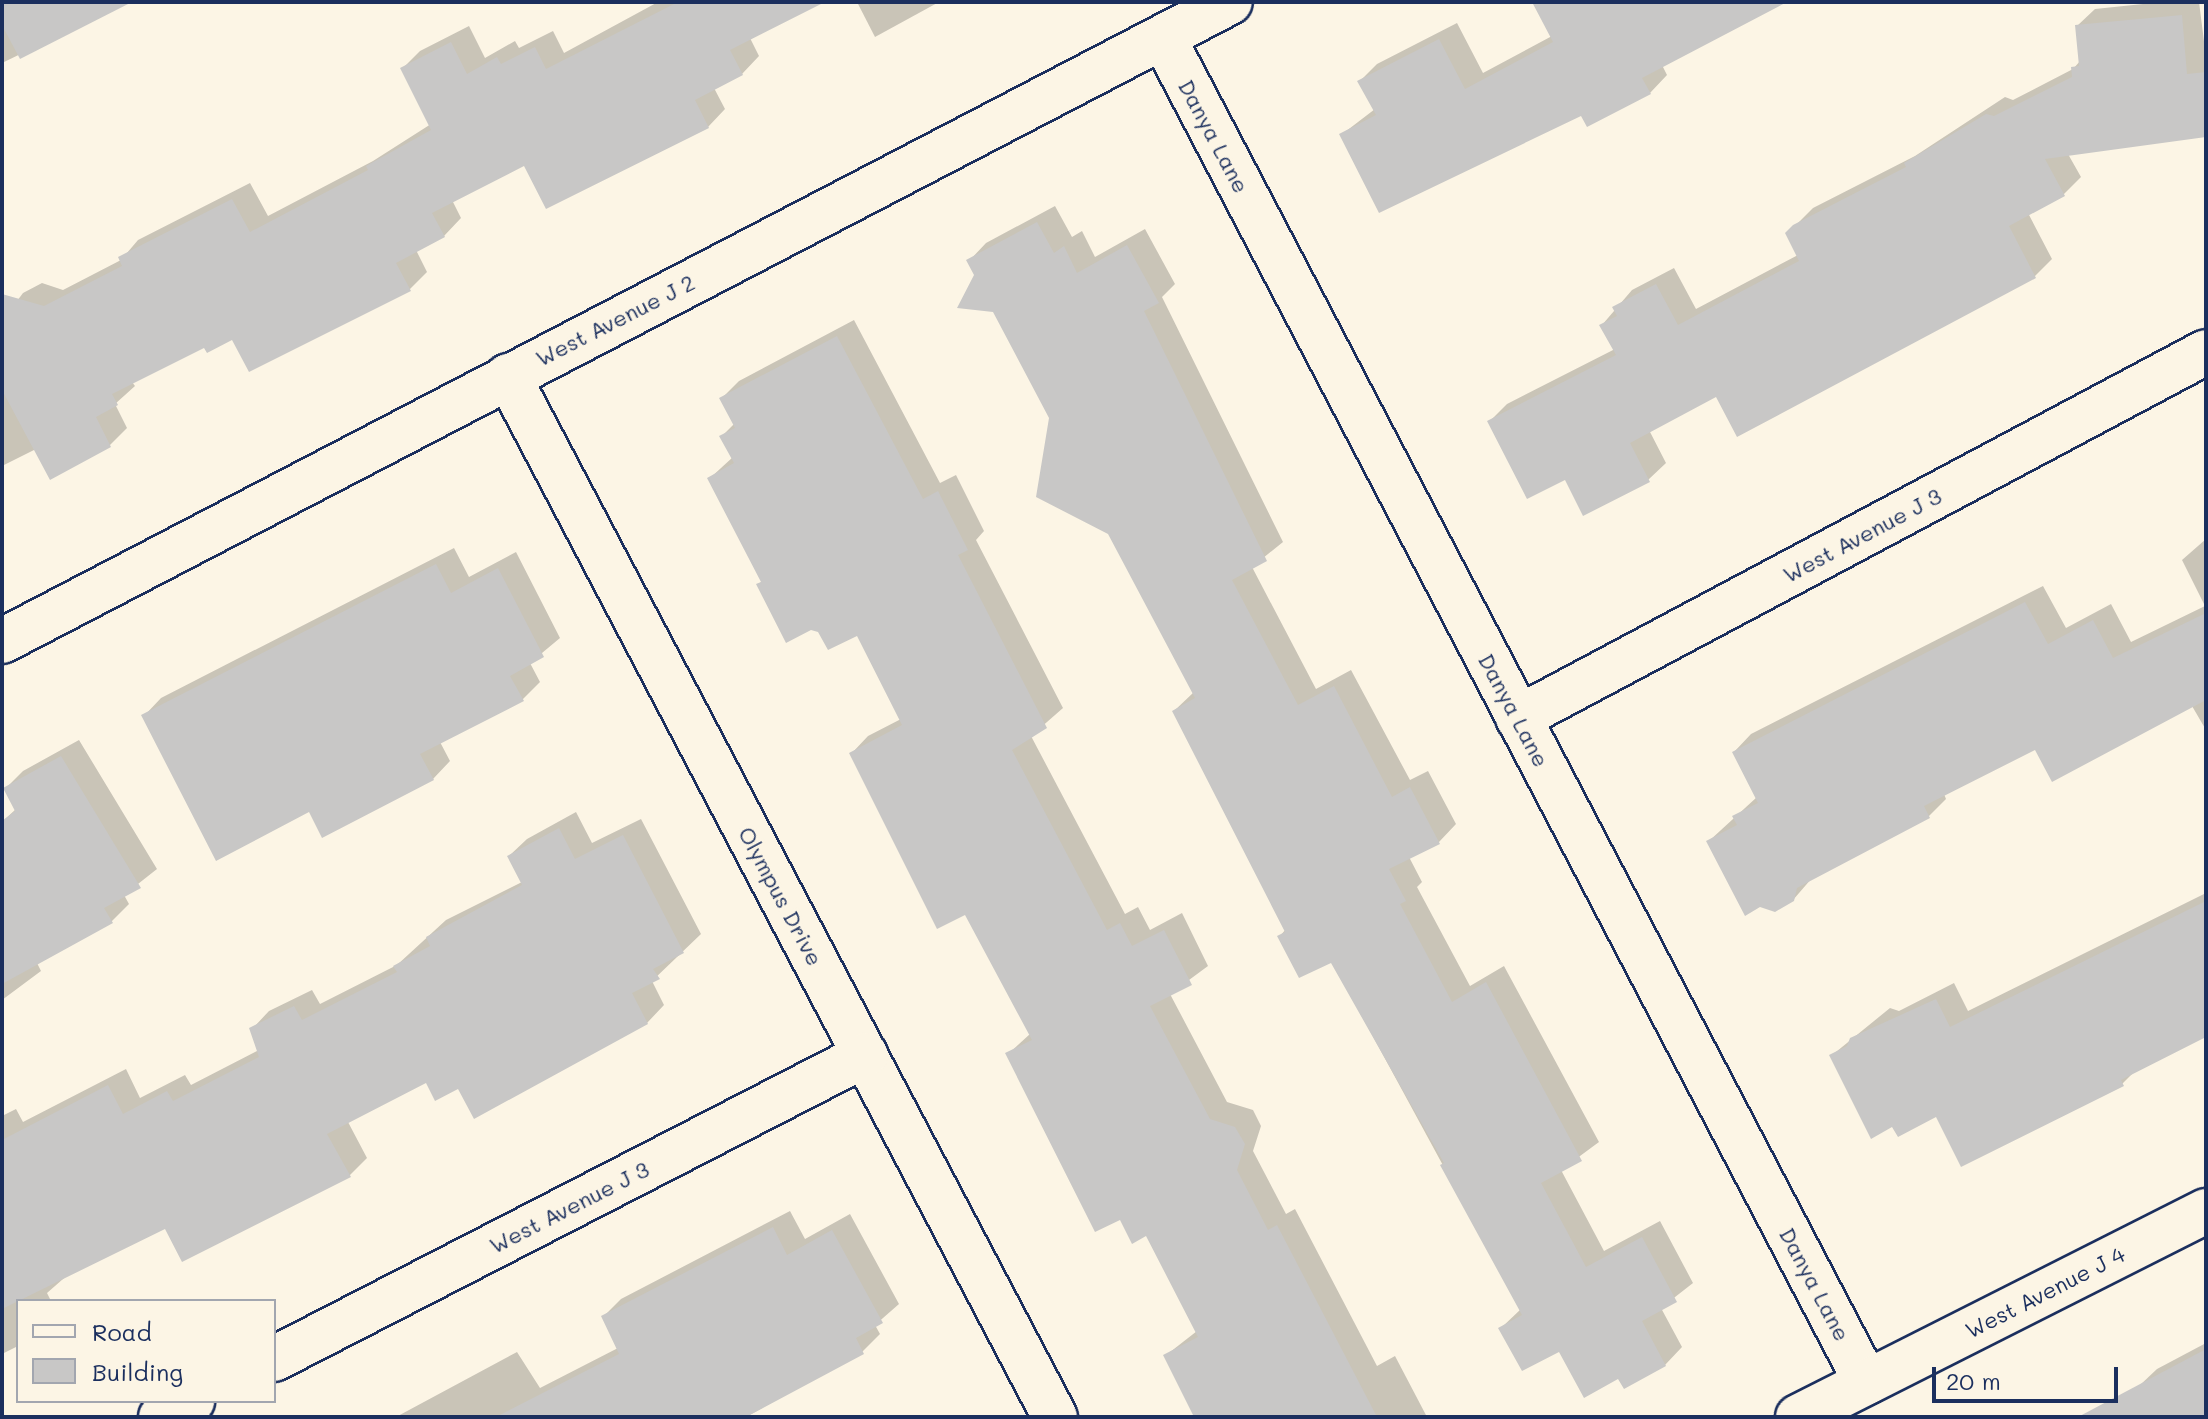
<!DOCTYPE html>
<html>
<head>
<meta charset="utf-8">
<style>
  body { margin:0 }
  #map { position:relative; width:2208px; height:1419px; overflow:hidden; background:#fcf5e5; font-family:Mali,sans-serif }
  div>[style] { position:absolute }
  .shadow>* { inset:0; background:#0003 }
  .building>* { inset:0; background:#c8c7c6 }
  .roads { filter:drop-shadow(2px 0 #1b2f5e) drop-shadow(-2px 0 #1b2f5e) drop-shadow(0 2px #1b2f5e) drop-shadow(0 -2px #1b2f5e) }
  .minor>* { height:44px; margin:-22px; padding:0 22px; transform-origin:22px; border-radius:22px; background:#fcf5e5 }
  span { translate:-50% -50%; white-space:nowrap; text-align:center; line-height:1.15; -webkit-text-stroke:6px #fcf5e5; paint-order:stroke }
  .street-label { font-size:22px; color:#1b2f5e }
  .frame { position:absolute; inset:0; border:4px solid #1b2f5e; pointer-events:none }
  .legend { position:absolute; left:16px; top:1299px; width:260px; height:104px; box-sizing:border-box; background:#fcf5e5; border:2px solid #a2a6af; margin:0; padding:10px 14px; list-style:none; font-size:24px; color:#1b2f5e }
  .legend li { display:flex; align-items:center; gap:16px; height:40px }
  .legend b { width:40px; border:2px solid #a2a6af }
  .scale { position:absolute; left:1932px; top:1367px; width:186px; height:36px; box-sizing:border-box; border:4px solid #1b2f5e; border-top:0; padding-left:10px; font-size:24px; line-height:28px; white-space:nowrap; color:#1b2f5e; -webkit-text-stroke:6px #fcf5e5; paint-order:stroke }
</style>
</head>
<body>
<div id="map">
  <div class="shadow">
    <i style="clip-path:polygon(2px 2px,128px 2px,2px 63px)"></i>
    <i style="clip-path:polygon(658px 2px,821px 2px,750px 38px,759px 56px,742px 74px,714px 88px,725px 109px,708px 127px,524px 164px,452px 200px,461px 218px,444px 236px,416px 250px,427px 272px,410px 289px,205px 345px,132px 382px,135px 386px,115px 404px,127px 428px,110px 445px,36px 449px,2px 466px,2px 321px,23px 293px,42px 283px,63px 290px,121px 260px,138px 240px,250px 183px,268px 216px,373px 161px,431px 124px,402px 69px,420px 51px,469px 26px,485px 58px,515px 41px,519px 48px,553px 31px,564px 53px)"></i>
    <i style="clip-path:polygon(857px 2px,939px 2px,875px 37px)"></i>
    <i style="clip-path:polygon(1543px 2px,1783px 2px,1662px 65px,1667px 75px,1650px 93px,1582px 114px,1341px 135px,1375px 109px,1360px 81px,1377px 64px,1457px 23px,1483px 73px,1552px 36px)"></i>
    <i style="clip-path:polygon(2162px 2px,2199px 2px,2206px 57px,2206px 135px,2068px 154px,2081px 177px,2063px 195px,2028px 213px,2052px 259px,2034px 277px,1716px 395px,1649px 430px,1666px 463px,1648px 480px,1566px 477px,1490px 421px,1507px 404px,1615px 349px,1602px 325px,1632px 290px,1674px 268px,1696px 309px,1798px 255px,1787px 234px,1813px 208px,1915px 156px,2005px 97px,2013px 100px,2073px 69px,2081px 60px,2077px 26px,2095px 9px)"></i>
    <i style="clip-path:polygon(1055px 206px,1072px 237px,1082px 231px,1095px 257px,1145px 229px,1175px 284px,1162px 297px,1283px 542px,1252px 567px,1316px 689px,1351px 670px,1410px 780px,1428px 771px,1456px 824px,1439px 842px,1409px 857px,1422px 882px,1417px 887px,1470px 986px,1504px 966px,1599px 1142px,1561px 1170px,1604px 1251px,1660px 1221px,1693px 1283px,1661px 1308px,1682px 1347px,1665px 1365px,1619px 1376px,1501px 1328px,1521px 1309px,1332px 961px,1280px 936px,1286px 929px,1174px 711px,1194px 692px,969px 261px,986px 243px)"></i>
    <i style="clip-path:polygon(854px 320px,940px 483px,956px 475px,984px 531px,976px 540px,1063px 708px,1031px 736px,1125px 914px,1138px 907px,1150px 930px,1182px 913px,1208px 966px,1170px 994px,1227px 1102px,1253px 1110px,1261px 1126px,1253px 1151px,1286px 1214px,1295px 1209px,1377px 1366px,1395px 1356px,1427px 1417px,1197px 1417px,1165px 1356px,1197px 1331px,1147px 1234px,1121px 1217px,1008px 1054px,1030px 1034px,966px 912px,851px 754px,868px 736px,901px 719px,857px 633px,820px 630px,759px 584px,762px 581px,709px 479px,733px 457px,722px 436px,734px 424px,722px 398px,739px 381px)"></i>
    <i style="clip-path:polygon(2206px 539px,2206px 730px,2192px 706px,2036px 747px,1944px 794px,1946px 799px,1929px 816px,1812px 878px,1793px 900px,1709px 841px,1757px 797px,1734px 752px,1751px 734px,2043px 586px,2066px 628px,2111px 604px,2131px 642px,2205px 606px,2182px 560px)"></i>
    <i style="clip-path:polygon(454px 548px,469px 577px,516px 552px,560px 638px,530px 663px,540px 682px,522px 700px,440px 742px,450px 761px,433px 779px,309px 810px,144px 716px,161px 698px)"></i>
    <i style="clip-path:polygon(79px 740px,157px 869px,124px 895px,129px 904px,111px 922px,37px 963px,41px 971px,2px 1000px,2px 822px,16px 809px,5px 789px,23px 771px)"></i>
    <i style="clip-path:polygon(576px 812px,592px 843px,641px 819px,701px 934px,652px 981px,664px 1005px,647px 1023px,459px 1086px,427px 1081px,348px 1122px,367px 1158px,350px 1175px,166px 1226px,71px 1272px,47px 1293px,51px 1301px,18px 1301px,18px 1346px,2px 1354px,2px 1116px,16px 1109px,23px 1122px,126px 1069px,140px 1098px,185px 1075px,191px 1085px,259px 1050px,252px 1029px,269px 1011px,312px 990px,320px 1004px,397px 965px,446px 920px,522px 882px,509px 856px,527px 839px)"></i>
    <i style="clip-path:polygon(2206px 893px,2206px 1033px,2137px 1069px,2122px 1084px,1937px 1114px,1831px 1056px,1890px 1008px,1899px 1011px,1954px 983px,1968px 1011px)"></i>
    <i style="clip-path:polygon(790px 1211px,805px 1239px,850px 1214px,899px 1304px,875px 1325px,880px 1334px,862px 1352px,746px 1417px,396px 1417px,517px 1352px,540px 1388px,618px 1348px,603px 1317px,621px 1299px)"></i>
    <i style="clip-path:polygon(2206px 1343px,2206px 1417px,2153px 1417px,2139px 1386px,2157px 1369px)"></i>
  </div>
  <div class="building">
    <i style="clip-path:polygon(2px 2px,132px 2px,20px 59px,2px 25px)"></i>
    <i style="clip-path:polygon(678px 2px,825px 2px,730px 50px,743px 75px,695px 100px,709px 128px,546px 209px,524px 166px,432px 213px,445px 237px,396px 263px,411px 291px,249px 372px,232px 340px,207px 353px,204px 348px,112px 394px,118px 405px,96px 417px,111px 447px,50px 480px,2px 390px,2px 294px,44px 306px,122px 266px,118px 257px,232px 199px,250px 232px,368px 170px,366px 166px,431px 130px,400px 68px,451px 42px,467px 74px,497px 57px,501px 64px,535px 47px,546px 69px)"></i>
    <i style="clip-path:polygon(1532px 2px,1787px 2px,1642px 78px,1651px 94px,1587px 127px,1581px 116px,1379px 213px,1339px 134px,1376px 115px,1357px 81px,1439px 39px,1465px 89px,1553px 42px)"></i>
    <i style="clip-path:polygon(2182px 15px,2187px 74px,2206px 72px,2206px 137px,2045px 159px,2065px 196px,2009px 226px,2036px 278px,1737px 437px,1716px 397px,1630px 443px,1650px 482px,1583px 516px,1565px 480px,1527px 499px,1487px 421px,1616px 355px,1599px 325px,1617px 316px,1612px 307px,1656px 284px,1678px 325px,1799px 261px,1785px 233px,1793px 225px,1906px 167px,1904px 163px,1986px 114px,1994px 116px,2072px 77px,2071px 67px,2079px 66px,2075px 25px)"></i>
    <i style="clip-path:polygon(1037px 222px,1054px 253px,1064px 246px,1077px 273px,1127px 245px,1159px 303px,1144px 311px,1267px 561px,1232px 580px,1298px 705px,1334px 686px,1392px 797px,1410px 787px,1440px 844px,1389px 869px,1406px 901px,1400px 904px,1452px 1002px,1486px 982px,1582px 1161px,1541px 1183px,1586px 1267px,1642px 1237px,1677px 1302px,1642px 1321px,1666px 1366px,1624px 1389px,1618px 1379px,1584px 1398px,1559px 1352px,1522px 1371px,1498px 1328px,1522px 1315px,1440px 1165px,1444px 1163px,1331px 963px,1299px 978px,1277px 936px,1285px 932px,1172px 711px,1195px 698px,1108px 534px,1036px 497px,1049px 418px,993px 312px,957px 308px,974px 275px,966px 260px)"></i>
    <i style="clip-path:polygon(837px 336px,923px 499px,938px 491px,968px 550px,958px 555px,1047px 728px,1012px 750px,1107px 930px,1120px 923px,1132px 946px,1164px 930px,1192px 985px,1150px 1006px,1210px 1119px,1235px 1127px,1245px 1144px,1237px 1170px,1268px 1230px,1277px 1225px,1377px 1417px,1194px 1417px,1163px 1355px,1198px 1337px,1146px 1236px,1132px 1244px,1120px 1220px,1095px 1232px,1005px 1053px,1032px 1040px,965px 915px,937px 929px,849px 753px,902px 725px,857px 636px,828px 650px,818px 632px,811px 630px,786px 643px,756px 584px,761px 582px,707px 478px,734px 463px,719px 436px,735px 428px,719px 398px)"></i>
    <i style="clip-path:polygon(436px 564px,451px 593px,498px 568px,544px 657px,510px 676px,524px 701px,420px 754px,434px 780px,322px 838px,309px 812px,216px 861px,141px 715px)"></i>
    <i style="clip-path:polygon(2025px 602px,2048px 644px,2093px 620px,2113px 658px,2206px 613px,2206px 700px,2052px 782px,2035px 750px,1924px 806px,1930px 818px,1797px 888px,1794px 901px,1775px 912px,1760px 907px,1745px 916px,1706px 841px,1737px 825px,1732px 816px,1758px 803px,1732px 752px)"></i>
    <i style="clip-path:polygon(61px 756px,141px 888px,104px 908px,113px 923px,2px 984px,2px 821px,15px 811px,3px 788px)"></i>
    <i style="clip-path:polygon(559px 828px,575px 859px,623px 835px,684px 953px,653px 969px,660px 979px,632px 993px,648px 1024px,474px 1119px,458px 1089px,435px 1101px,426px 1083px,327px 1134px,351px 1177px,182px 1262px,165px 1229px,2px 1309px,2px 1140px,108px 1085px,123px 1114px,167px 1091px,173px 1101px,259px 1057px,249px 1028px,294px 1006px,302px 1020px,397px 972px,393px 966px,430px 946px,426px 937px,522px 885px,507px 856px)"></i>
    <i style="clip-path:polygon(2206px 901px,2206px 1037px,2121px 1080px,2124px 1086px,1961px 1167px,1936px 1117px,1898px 1137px,1892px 1127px,1871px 1139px,1829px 1055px,1847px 1046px,1850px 1038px,1936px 999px,1950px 1027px)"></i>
    <i style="clip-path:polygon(773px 1227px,787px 1255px,832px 1230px,883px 1323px,856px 1338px,864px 1354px,746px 1417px,496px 1417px,619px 1354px,601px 1316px)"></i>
    <i style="clip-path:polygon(2206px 1349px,2206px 1417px,2078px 1417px)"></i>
  </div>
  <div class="roads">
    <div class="minor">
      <i style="left:1163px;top:37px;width:1518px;rotate:62.4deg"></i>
      <i style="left:508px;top:376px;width:1176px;rotate:62.28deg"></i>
      <i style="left:2px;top:641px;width:1384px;rotate:-27.49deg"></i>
      <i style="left:1518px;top:718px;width:779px;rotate:-28.01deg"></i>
      <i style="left:274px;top:1359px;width:665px;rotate:-27.22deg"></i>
      <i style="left:161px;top:1417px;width:35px;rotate:-27deg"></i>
      <i style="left:1798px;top:1417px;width:457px;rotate:-26.8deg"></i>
    </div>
  </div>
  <div class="street-label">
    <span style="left:1214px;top:136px;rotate:62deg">Danya Lane</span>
    <span style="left:615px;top:320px;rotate:-27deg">West Avenue J 2</span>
    <span style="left:1862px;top:535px;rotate:-28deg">West Avenue J 3</span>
    <span style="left:1514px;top:710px;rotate:62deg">Danya Lane</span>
    <span style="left:781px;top:896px;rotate:62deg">Olympus Drive</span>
    <span style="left:569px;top:1207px;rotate:-27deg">West Avenue J 3</span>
    <span style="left:1815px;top:1284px;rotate:62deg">Danya Lane</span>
    <span style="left:2045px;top:1292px;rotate:-27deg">West Avenue J 4</span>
  </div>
  <div class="frame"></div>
  <ul class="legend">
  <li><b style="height:10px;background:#fcf5e5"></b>Road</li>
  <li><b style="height:22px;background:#c8c7c6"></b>Building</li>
  </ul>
  <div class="scale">20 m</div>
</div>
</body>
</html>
